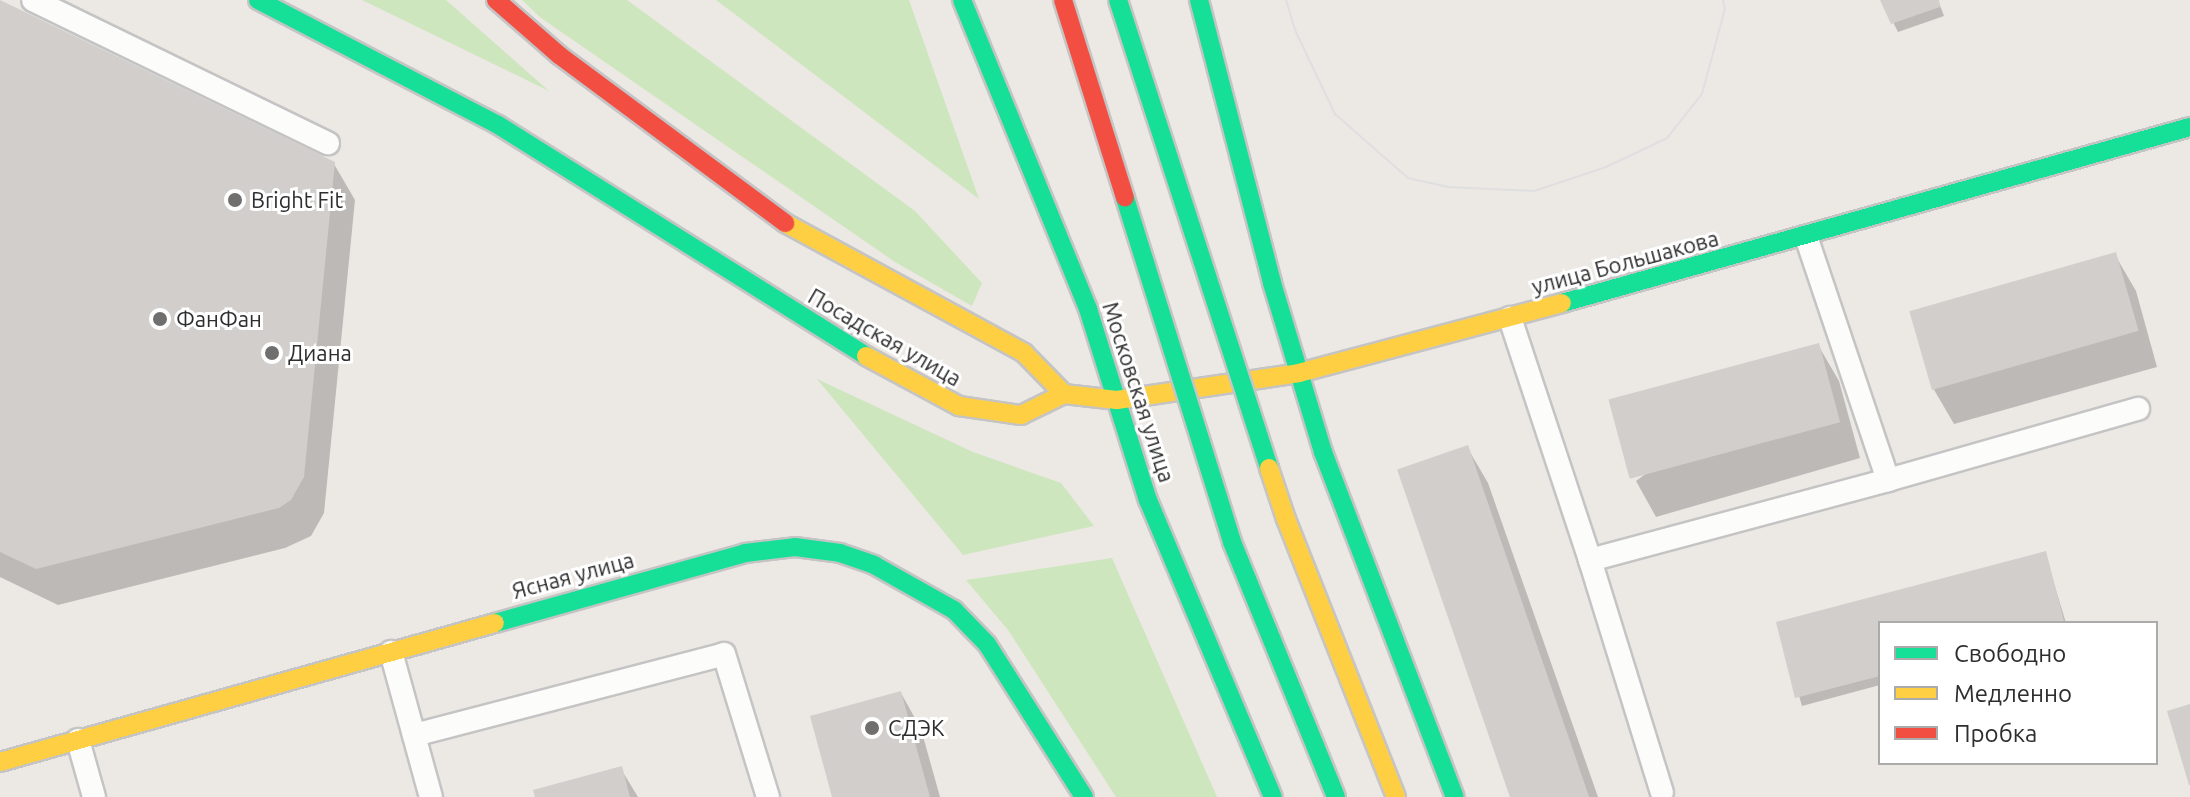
<!DOCTYPE html>
<html>
<head>
<meta charset="utf-8">
<style>
  body { margin:0 }
  #map { position:relative; width:2190px; height:797px; overflow:hidden; background:#ece8e4; font-family:Ubuntu,sans-serif }
  div>[style] { position:absolute }
  .green>* { inset:0; background:#cee6be }
  .shadow>* { inset:0; background:#0003 }
  .building>* { inset:0; background:#d1cecb; transform-origin:0 0 }
  .roads { filter:drop-shadow(2px 0 #c5c4c5) drop-shadow(-2px 0 #c5c4c5) drop-shadow(0 2px #c5c4c5) drop-shadow(0 -2px #c5c4c5) }
  .lane>* { height:22px; margin:-11px; padding:0 11px; transform-origin:11px; border-radius:11px; background:#fcfcfb }
  .fast>* { height:18px; margin:-9px; padding:0 9px; transform-origin:9px; border-radius:9px; background:#16e098 }
  .slow>* { height:18px; margin:-9px; padding:0 9px; transform-origin:9px; border-radius:9px; background:#ffcf43 }
  .jam>* { height:18px; margin:-9px; padding:0 9px; transform-origin:9px; border-radius:9px; background:#f24e42 }
  .tram>* { height:2px; margin:-1px; padding:0 1px; transform-origin:1px; border-radius:1px; background:#dfdfe1 }
  .bridges { filter:drop-shadow(2px 0 #c6c5c4) drop-shadow(-2px 0 #c6c5c4) drop-shadow(0 2px #c6c5c4) drop-shadow(0 -2px #c6c5c4) }
  .fast-bridge>* { height:18px; margin:-9px; padding:0 9px; transform-origin:9px; border-radius:9px; background:#16e098 }
  .slow-bridge>* { height:18px; margin:-9px; padding:0 9px; transform-origin:9px; border-radius:9px; background:#ffcf43 }
  .jam-bridge>* { height:18px; margin:-9px; padding:0 9px; transform-origin:9px; border-radius:9px; background:#f24e42 }
  .dots>* { width:22px; height:22px; translate:-50% -50%; box-sizing:border-box; border:4px solid #fff; border-radius:50% }
  span { translate:-50% -50%; white-space:nowrap; text-align:center; line-height:1.15; -webkit-text-stroke:6px #fff; paint-order:stroke }
  .poi-label { font-size:22px; color:#2e2e2e }
  .left { translate:0 -50%; text-align:left }
  .street-label { font-size:22px; color:#2e2e2e }
  .legend { position:absolute; left:1878px; top:621px; width:280px; height:144px; box-sizing:border-box; background:#fff; border:2px solid #ababab; margin:0; padding:10px 14px; list-style:none; font-size:24px; color:#2e2e2e }
  .legend li { display:flex; align-items:center; gap:16px; height:40px }
  .legend b { width:40px; border:2px solid #ababab }
</style>
</head>
<body>
<div id="map">
  <div class="green">
    <i style="clip-path:polygon(362px 0,446px 0,549px 91px)"></i>
    <i style="clip-path:polygon(522px 0,627px 0,915px 211px,982px 283px,972px 306px,895px 262px,541px 18px)"></i>
    <i style="clip-path:polygon(716px 0,909px 0,979px 199px)"></i>
    <i style="clip-path:polygon(817px 379px,973px 452px,1061px 483px,1094px 526px,963px 555px)"></i>
    <i style="clip-path:polygon(1112px 558px,1217px 797px,1116px 797px,1008px 630px,966px 580px)"></i>
  </div>
  <div class="shadow">
    <i style="clip-path:polygon(1882px 0,1938px 0,1944px 16px,1898px 32px)"></i>
    <i style="clip-path:polygon(0 2px,334px 164px,355px 200px,324px 513px,311px 536px,285px 548px,58px 605px,0 577px)"></i>
    <i style="clip-path:polygon(2115px 255px,2136px 291px,2157px 367px,1954px 424px,1933px 388px)"></i>
    <i style="clip-path:polygon(1818px 345px,1839px 381px,1860px 458px,1656px 517px,1636px 481px)"></i>
    <i style="clip-path:polygon(1467px 447px,1488px 483px,1598px 797px,1514px 797px)"></i>
    <i style="clip-path:polygon(2045px 554px,2066px 623px,1880px 623px,1880px 685px,1802px 706px,1778px 623px)"></i>
    <i style="clip-path:polygon(901px 693px,921px 729px,940px 797px,834px 797px)"></i>
    <i style="clip-path:polygon(621px 769px,638px 797px,537px 797px)"></i>
  </div>
  <div class="building">
    <i style="clip-path:polygon(0 0,335px 162px,304px 477px,291px 500px,279px 508px,36px 569px,0 552px)"></i>
    <i style="clip-path:polygon(1880px 0,1939px 0,1940px 7px,1891px 24px)"></i>
    <i style="left:2116px;top:252px;width:82px;height:215px;rotate:74deg"></i>
    <i style="left:1819px;top:343px;width:82px;height:218px;rotate:75deg"></i>
    <i style="left:1468px;top:445px;width:373px;height:75px;rotate:71deg"></i>
    <i style="clip-path:polygon(2046px 551px,2064px 621px,1880px 623px,1880px 676px,1795px 698px,1776px 622px)"></i>
    <i style="clip-path:polygon(901px 691px,930px 797px,832px 797px,810px 716px)"></i>
    <i style="clip-path:polygon(2190px 704px,2190px 785px,2189px 785px,2167px 711px)"></i>
    <i style="clip-path:polygon(622px 766px,630px 797px,535px 797px,533px 790px)"></i>
  </div>
  <div class="roads">
    <div class="lane">
      <i style="left:33px;top:0;width:328px;rotate:25.9deg"></i>
      <i style="left:1510px;top:318px;width:255px;rotate:71.7deg"></i>
      <i style="left:1590px;top:560px;width:309px;rotate:-15deg"></i>
      <i style="left:1888px;top:480px;width:256px;rotate:-108.6deg"></i>
      <i style="left:1888px;top:480px;width:260px;rotate:-15.9deg"></i>
      <i style="left:1590px;top:560px;width:243px;rotate:72.8deg"></i>
      <i style="left:391px;top:652px;width:150px;rotate:74.6deg"></i>
      <i style="left:414px;top:735px;width:320px;rotate:-14.6deg"></i>
      <i style="left:724px;top:654px;width:150px;rotate:72.9deg"></i>
      <i style="left:78px;top:740px;width:59px;rotate:74.3deg"></i>
    </div>
    <div class="fast">
      <i style="left:258px;top:0;width:271px;rotate:27.5deg"></i>
      <i style="left:498px;top:125px;width:434px;rotate:32.1deg"></i>
      <i style="left:962px;top:0;width:334px;rotate:67.8deg"></i>
      <i style="left:1088px;top:309px;width:200px;rotate:72.6deg"></i>
      <i style="left:1148px;top:500px;width:322px;rotate:67.2deg"></i>
      <i style="left:1199px;top:0;width:292px;rotate:75.5deg"></i>
      <i style="left:1272px;top:283px;width:177px;rotate:73.2deg"></i>
      <i style="left:1323px;top:452px;width:369px;rotate:69.1deg"></i>
      <i style="left:1562px;top:303px;width:652px;rotate:-15.66deg"></i>
      <i style="left:495px;top:623px;width:260px;rotate:-15.6deg"></i>
      <i style="left:745px;top:553px;width:50px;rotate:-6.8deg"></i>
      <i style="left:795px;top:547px;width:45px;rotate:7.6deg"></i>
      <i style="left:840px;top:553px;width:36px;rotate:19deg"></i>
      <i style="left:874px;top:565px;width:92px;rotate:29.4deg"></i>
      <i style="left:954px;top:610px;width:47px;rotate:45.9deg"></i>
      <i style="left:987px;top:644px;width:181px;rotate:57.6deg"></i>
    </div>
    <div class="slow">
      <i style="left:785px;top:223px;width:272px;rotate:28.5deg"></i>
      <i style="left:1024px;top:353px;width:57px;rotate:45.7deg"></i>
      <i style="left:866px;top:356px;width:106px;rotate:28.3deg"></i>
      <i style="left:959px;top:406px;width:63px;rotate:8.3deg"></i>
      <i style="left:1021px;top:415px;width:48px;rotate:-26deg"></i>
      <i style="left:1064px;top:394px;width:53px;rotate:6.5deg"></i>
      <i style="left:1117px;top:400px;width:184px;rotate:-8.4deg"></i>
      <i style="left:1299px;top:373px;width:272px;rotate:-14.9deg"></i>
      <i style="left:0;top:762px;width:514px;rotate:-15.69deg"></i>
    </div>
    <div class="jam">
      <i style="left:496px;top:0;width:84px;rotate:41.1deg"></i>
      <i style="left:559px;top:55px;width:282px;rotate:36.6deg"></i>
    </div>
  </div>
  <div class="tram">
    <i style="left:1286px;top:0;width:34px;rotate:73deg"></i>
    <i style="left:1296px;top:32px;width:91px;rotate:64.6deg"></i>
    <i style="left:1335px;top:114px;width:97px;rotate:41.2deg"></i>
    <i style="left:1408px;top:178px;width:41px;rotate:12.7deg"></i>
    <i style="left:1448px;top:187px;width:86px;rotate:2.7deg"></i>
    <i style="left:1534px;top:191px;width:76px;rotate:-18.4deg"></i>
    <i style="left:1606px;top:167px;width:68px;rotate:-25.4deg"></i>
    <i style="left:1667px;top:138px;width:56px;rotate:-51.5deg"></i>
    <i style="left:1702px;top:94px;width:88px;rotate:-74.9deg"></i>
    <i style="left:1725px;top:9px;width:9px;rotate:-103deg"></i>
  </div>
  <div class="bridges">
    <div class="fast-bridge">
      <i style="left:1118px;top:0;width:492px;rotate:72.1deg"></i>
      <i style="left:1125px;top:198px;width:360px;rotate:72.7deg"></i>
      <i style="left:1232px;top:542px;width:275px;rotate:67.8deg"></i>
    </div>
    <div class="slow-bridge">
      <i style="left:1269px;top:468px;width:54px;rotate:71.6deg"></i>
      <i style="left:1286px;top:519px;width:299px;rotate:68.4deg"></i>
    </div>
    <div class="jam-bridge">
      <i style="left:1063px;top:0;width:207px;rotate:72.6deg"></i>
    </div>
  </div>
  <div class="dots">
    <i style="left:235px;top:200px;background:#706f6e"></i>
    <i style="left:160px;top:319px;background:#706f6e"></i>
    <i style="left:272px;top:353px;background:#706f6e"></i>
    <i style="left:872px;top:728px;background:#706f6e"></i>
  </div>
  <div class="poi-label">
    <span class="left" style="left:251px;top:200px">Bright Fit</span>
    <span class="left" style="left:176px;top:319px">ФанФан</span>
    <span class="left" style="left:288px;top:353px">Диана</span>
    <span class="left" style="left:888px;top:728px">СДЭК</span>
  </div>
  <div class="street-label">
    <span style="left:1625px;top:262px;rotate:-15deg">улица Большакова</span>
    <span style="left:885px;top:337px;rotate:30deg">Посадская улица</span>
    <span style="left:1139px;top:392px;rotate:72deg">Московская улица</span>
    <span style="left:573px;top:575px;rotate:-15deg">Ясная улица</span>
  </div>
  <ul class="legend">
  <li><b style="height:10px;background:#16e098"></b>Свободно</li>
  <li><b style="height:10px;background:#ffcf43"></b>Медленно</li>
  <li><b style="height:10px;background:#f24e42"></b>Пробка</li>
  </ul>
</div>
</body>
</html>
